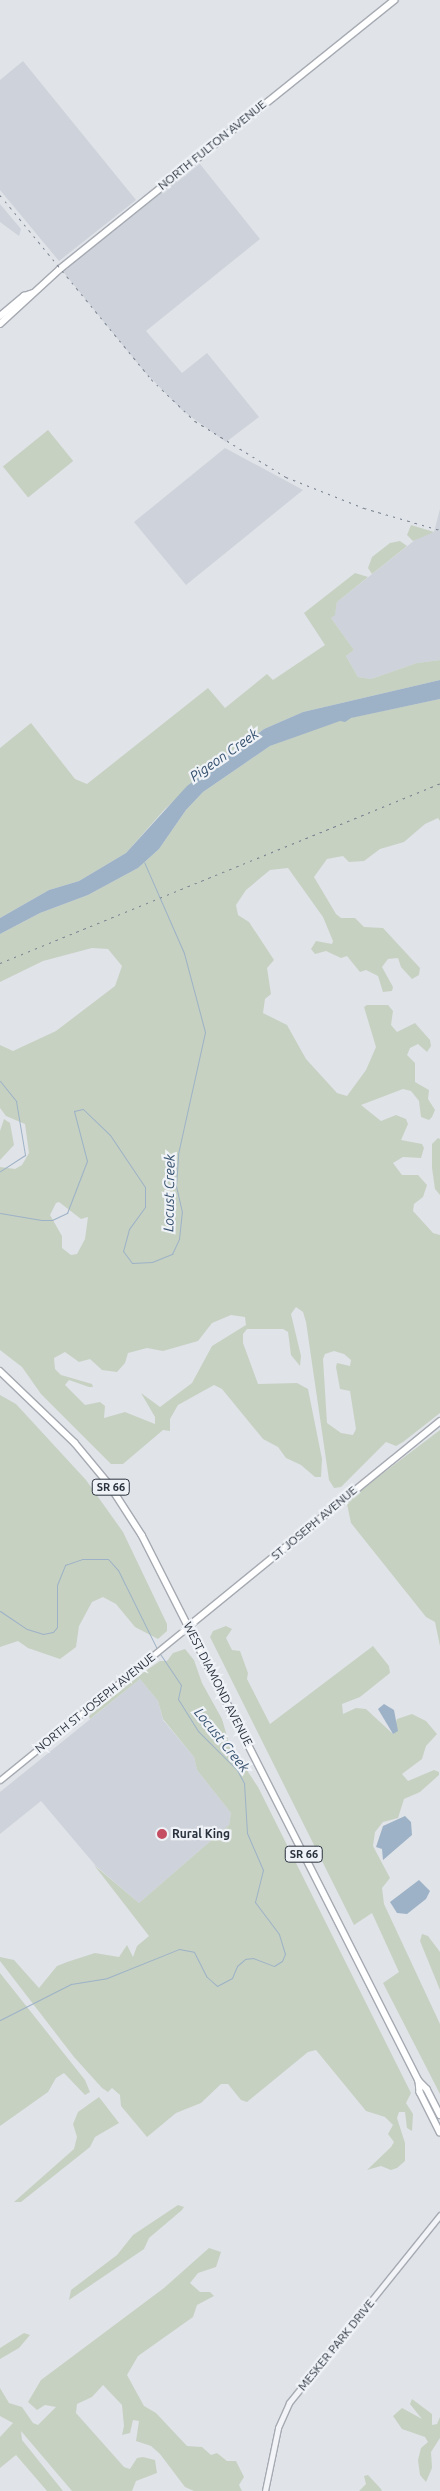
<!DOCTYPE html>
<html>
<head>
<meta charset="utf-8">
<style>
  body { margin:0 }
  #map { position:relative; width:440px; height:2491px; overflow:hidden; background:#e0e3e8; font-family:Ubuntu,sans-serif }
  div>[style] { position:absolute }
  .built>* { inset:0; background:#ced2da }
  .green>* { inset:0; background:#c6d1c2; transform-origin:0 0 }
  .water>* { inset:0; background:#9db2c6 }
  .stream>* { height:1px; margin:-0.5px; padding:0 0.5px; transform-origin:0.5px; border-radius:0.5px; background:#9db2c6 }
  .roads { filter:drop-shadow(1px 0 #a6aab2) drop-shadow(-1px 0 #a6aab2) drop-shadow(0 1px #a6aab2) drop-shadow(0 -1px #a6aab2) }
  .tertiary>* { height:4.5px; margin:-2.25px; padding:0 2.25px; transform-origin:2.25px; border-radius:2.25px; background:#f2f4f7 }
  .secondary>* { height:5px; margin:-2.5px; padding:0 2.5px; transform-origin:2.5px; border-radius:2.5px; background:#fff }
  .primary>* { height:5.5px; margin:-2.75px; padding:0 2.75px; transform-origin:2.75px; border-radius:2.75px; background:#fff }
  .rail>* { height:1px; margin-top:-0.5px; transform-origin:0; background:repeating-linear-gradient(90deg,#7a8390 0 2.5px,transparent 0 7.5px) }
  .dots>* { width:14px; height:14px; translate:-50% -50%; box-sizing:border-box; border:2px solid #eff2f6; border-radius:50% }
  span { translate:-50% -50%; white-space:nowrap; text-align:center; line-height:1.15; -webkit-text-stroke:4.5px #eff2f6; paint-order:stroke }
  .shield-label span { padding:1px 4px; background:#eff2f6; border:1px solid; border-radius:4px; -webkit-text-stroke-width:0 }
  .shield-label { font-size:11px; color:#2a323e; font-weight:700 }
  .street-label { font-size:12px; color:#2a323e }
  .poi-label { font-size:12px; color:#2a323e; font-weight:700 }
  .left { translate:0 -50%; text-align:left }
  .water-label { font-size:14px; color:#36516f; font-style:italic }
</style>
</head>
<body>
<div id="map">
  <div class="built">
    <i style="clip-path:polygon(23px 61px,136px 200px,59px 261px,0 190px,0 80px)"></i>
    <i style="clip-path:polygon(196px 159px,260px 239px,146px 331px,182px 373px,207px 353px,259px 417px,226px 442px,183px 411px,143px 370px,61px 269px)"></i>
    <i style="clip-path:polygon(0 204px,21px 229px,19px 236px,0 222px)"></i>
    <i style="clip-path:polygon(225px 448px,303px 490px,186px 585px,134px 522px)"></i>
    <i style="clip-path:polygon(440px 509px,440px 660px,417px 663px,371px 679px,358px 677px,346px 656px,354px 650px,331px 618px,335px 614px,337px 602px,420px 536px,434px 532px)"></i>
    <i style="clip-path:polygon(140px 1679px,158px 1701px,163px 1720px,194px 1757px,197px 1770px,231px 1813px,229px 1825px,139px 1903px,96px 1866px,41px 1801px,0 1834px,0 1792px)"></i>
  </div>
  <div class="green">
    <i style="left:48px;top:430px;width:40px;height:58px;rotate:51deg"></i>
    <i style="clip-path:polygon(411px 525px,434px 532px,413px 541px,407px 535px)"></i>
    <i style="clip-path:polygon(400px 541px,407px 546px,372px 574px,368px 568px,372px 557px,390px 543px)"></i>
    <i style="clip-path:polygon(355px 573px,368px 577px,337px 602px,335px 615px,331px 618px,354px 650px,346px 656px,358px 677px,371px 679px,417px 663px,440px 660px,440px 680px,303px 712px,264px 729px,211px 766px,164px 810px,126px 853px,79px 881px,49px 890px,0 918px,0 748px,31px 723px,75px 779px,87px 784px,208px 688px,225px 708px,267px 674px,273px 680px,325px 645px,304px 613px)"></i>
    <i style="clip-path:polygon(evenodd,440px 699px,440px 821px,438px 818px,425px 824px,404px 842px,380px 849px,364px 861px,349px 862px,343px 856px,327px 859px,314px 877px,336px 914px,341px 918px,355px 918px,364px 927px,383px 928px,420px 968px,419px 975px,412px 979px,401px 967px,398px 958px,388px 959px,382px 967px,393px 987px,392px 991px,383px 992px,378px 976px,366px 970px,360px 972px,347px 956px,341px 958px,326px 951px,315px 954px,311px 949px,316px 941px,332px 944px,333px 941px,323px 917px,288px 868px,270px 870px,246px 890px,236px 905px,238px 915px,249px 922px,274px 960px,267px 968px,271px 994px,265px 999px,263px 1013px,287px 1025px,306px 1059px,337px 1093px,347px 1096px,366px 1070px,376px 1047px,364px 1007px,367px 1005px,388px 1005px,393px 1011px,391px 1025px,397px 1032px,415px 1023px,430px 1040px,431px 1046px,427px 1052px,418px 1044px,410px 1048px,407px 1055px,415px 1063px,415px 1082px,429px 1090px,428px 1099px,435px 1110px,432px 1117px,429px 1120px,421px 1117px,419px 1101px,411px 1091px,403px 1089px,361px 1105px,381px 1121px,396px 1115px,406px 1119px,408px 1124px,401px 1140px,422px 1144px,424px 1148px,421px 1158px,403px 1157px,393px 1163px,402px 1175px,418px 1175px,427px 1185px,423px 1197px,414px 1204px,413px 1211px,433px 1233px,440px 1235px,440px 1413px,403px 1442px,396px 1446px,386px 1442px,341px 1487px,334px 1488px,329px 1480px,306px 1322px,303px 1312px,296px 1307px,291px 1314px,301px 1356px,300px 1366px,291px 1355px,288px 1332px,283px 1329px,247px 1329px,243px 1334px,243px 1343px,258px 1384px,297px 1383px,308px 1389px,322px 1459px,321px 1477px,315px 1477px,301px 1465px,286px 1458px,278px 1447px,263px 1439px,222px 1389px,214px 1385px,178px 1405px,170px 1419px,170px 1431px,163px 1430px,123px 1464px,111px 1464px,41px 1394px,22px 1367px,0 1350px,0 1167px,15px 1169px,22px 1165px,29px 1153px,25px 1124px,6px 1116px,0 1108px,0 1045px,13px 1051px,56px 1031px,115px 986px,122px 966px,108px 949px,92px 948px,43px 961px,0 982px,0 934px,40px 913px,88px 895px,138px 868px,159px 849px,186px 810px,203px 792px,270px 746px,340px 720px,440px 699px,59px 1202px,81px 1219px,88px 1217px,85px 1239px,77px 1254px,71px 1255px,62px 1248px,62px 1236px,50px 1215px,56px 1203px,59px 1202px,440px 699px,231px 1315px,245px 1317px,246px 1325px,212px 1346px,192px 1383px,160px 1407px,141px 1393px,155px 1417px,155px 1424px,125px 1412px,104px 1418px,105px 1406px,100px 1402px,85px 1405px,65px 1385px,69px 1380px,89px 1387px,93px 1387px,92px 1384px,61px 1375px,55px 1369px,54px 1358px,65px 1352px,79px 1362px,90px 1359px,102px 1370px,117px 1372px,125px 1363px,128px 1353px,147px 1348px,163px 1351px,198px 1341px,212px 1323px,231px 1315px,440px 699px,334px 1351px,344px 1354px,351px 1360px,350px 1366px,337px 1363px,336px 1367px,340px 1389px,350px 1391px,356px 1429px,353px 1435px,341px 1433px,327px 1423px,323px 1359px,325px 1354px,334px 1351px)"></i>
    <i style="clip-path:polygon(4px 1119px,10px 1123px,14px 1145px,0 1160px,0 1131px)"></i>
    <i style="clip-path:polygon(438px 1138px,440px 1139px,440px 1195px,435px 1189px,432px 1168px,432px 1144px)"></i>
    <i style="clip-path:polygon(0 1395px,16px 1404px,86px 1480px,123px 1532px,167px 1624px,167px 1631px,158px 1639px,135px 1627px,116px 1604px,103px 1597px,92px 1602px,79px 1626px,76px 1647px,60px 1659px,28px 1648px,18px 1641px,0 1647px)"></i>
    <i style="clip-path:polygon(440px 1430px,440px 1646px,435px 1622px,426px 1617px,351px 1523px,347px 1504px,349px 1499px)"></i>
    <i style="clip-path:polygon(226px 1626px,232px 1629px,226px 1638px,232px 1650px,240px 1651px,248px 1673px,247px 1679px,270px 1724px,373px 1646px,389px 1666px,390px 1673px,360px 1697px,342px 1704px,343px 1714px,356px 1708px,366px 1709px,393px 1734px,397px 1719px,412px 1714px,426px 1721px,437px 1734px,426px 1746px,422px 1759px,402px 1774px,408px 1781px,434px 1770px,439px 1772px,439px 1775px,420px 1792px,404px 1799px,398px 1818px,383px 1822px,375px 1832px,373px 1846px,390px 1878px,382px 1888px,384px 1904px,440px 2024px,440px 2094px,383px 1983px,399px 1972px,372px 1913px,354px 1925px,210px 1637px,213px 1631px)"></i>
    <i style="clip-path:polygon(185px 1649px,194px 1660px,202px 1683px,222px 1719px,229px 1743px,258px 1787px,411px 2093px,406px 2103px,413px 2114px,412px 2131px,407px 2128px,405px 2112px,399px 2112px,397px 2118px,405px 2143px,405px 2161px,397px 2168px,391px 2170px,381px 2166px,367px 2170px,391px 2147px,394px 2142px,388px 2134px,393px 2125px,385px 2117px,366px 2111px,316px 2050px,308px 2052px,247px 2102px,241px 2100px,228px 2084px,221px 2084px,201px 2103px,176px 2113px,147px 2137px,121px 2106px,120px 2095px,112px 2088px,108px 2092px,102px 2088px,74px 2057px,0 1961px,0 1957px,14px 1960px,39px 1988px,57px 1966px,67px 1962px,95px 1953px,119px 1957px,127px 1945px,133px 1957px,137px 1946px,149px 1936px,94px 1865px,139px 1903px,229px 1825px,231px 1813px,197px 1770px,194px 1757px,163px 1719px,158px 1701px,140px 1679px,90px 1719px,89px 1716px,144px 1672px,160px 1661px,167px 1661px,173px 1653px)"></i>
    <i style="clip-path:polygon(422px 1934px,428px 1936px,440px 1952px,440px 1990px,420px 1941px)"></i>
    <i style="clip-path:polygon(0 1973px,85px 2080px,90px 2092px,85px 2095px,64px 2073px,56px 2078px,48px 2092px,0 2126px)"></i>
    <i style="clip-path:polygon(99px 2097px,119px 2123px,95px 2137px,90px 2147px,21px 2202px,14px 2202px,74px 2149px,77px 2137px,73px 2124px,78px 2112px)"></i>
    <i style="clip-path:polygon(178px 2205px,184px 2207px,182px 2210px,149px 2238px,144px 2249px,69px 2300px,71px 2290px,117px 2255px,133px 2235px)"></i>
    <i style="clip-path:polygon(209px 2248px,221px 2252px,216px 2267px,198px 2273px,190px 2283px,200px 2292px,210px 2292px,214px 2296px,197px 2305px,193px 2317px,138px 2356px,127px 2375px,144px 2406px,156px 2413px,187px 2446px,202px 2447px,211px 2455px,217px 2453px,227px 2461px,236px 2461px,244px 2477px,239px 2485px,242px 2491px,194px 2491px,185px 2487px,160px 2454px,151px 2446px,136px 2441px,139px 2421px,133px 2420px,130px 2433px,122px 2435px,124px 2426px,122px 2405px,103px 2385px,92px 2397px,77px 2404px,76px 2413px,124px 2467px,130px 2469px,137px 2458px,143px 2457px,155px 2460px,157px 2473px,136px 2481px,132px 2491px,72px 2491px,21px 2431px,22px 2440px,63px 2491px,47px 2491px,16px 2455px,0 2468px,0 2437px,13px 2423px,0 2416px,0 2388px,9px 2403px,22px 2407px,33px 2423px,38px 2425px,56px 2407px,45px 2405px,37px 2410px,28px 2402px,41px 2380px,164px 2288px)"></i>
    <i style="clip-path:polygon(24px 2333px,30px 2335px,19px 2348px,0 2359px,0 2348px)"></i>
    <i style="clip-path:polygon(412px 2399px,432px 2414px,432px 2425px,437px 2424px,440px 2417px,440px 2438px,431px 2452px,432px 2468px,426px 2482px,420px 2475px,418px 2460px,421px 2448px,428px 2442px,425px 2437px,402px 2429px,393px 2416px,402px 2408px,422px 2419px,410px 2404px)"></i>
    <i style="clip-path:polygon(368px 2475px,381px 2489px,382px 2491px,359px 2491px,366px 2484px,364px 2476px)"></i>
  </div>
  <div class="water">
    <i style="clip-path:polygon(440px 680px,440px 699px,351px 718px,345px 722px,340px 721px,270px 746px,203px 792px,186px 810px,159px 849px,138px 868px,88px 895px,40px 913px,0 934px,0 918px,49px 890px,79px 881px,126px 853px,187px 786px,264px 729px,303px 712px)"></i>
    <i style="clip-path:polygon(384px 1704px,394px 1710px,398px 1731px,393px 1734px,378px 1709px)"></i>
    <i style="clip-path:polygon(405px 1816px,411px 1822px,412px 1835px,383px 1860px,382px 1849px,376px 1847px,383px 1826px)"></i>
    <i style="clip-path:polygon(419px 1880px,430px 1891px,426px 1899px,407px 1914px,397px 1913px,390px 1902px)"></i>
  </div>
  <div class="stream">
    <i style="left:0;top:1081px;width:26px;rotate:51deg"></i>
    <i style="left:16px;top:1101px;width:55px;rotate:80.5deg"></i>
    <i style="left:25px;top:1155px;width:30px;rotate:147deg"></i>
    <i style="left:0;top:1213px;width:42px;rotate:9.7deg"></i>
    <i style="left:41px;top:1220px;width:11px"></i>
    <i style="left:52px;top:1220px;width:17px;rotate:-25deg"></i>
    <i style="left:67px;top:1213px;width:56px;rotate:-69deg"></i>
    <i style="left:87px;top:1161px;width:52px;rotate:-104.6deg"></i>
    <i style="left:74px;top:1111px;width:9px;rotate:-13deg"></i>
    <i style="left:83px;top:1109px;width:37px;rotate:44deg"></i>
    <i style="left:110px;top:1135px;width:63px;rotate:56.1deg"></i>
    <i style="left:145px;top:1187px;width:20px;rotate:90deg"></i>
    <i style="left:145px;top:1207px;width:27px;rotate:126deg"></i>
    <i style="left:129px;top:1229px;width:23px;rotate:105deg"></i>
    <i style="left:123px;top:1251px;width:15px;rotate:53deg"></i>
    <i style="left:132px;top:1263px;width:20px;rotate:-3deg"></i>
    <i style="left:152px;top:1262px;width:22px;rotate:-22deg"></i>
    <i style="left:172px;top:1254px;width:17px;rotate:-65deg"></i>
    <i style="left:179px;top:1239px;width:27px;rotate:-84deg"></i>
    <i style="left:182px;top:1212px;width:27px;rotate:-103deg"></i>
    <i style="left:176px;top:1186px;width:32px;rotate:-86deg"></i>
    <i style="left:178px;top:1154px;width:125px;rotate:-77.5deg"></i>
    <i style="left:205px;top:1032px;width:82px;rotate:-104.9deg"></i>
    <i style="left:184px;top:953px;width:99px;rotate:-113.7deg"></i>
    <i style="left:0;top:1611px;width:32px;rotate:34deg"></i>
    <i style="left:27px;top:1629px;width:17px;rotate:17deg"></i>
    <i style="left:43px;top:1634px;width:10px;rotate:-11deg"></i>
    <i style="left:53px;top:1632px;width:6px;rotate:-51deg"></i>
    <i style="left:57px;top:1627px;width:42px;rotate:-90deg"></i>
    <i style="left:57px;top:1585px;width:22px;rotate:-68deg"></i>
    <i style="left:65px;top:1565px;width:18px;rotate:-19deg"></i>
    <i style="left:82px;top:1559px;width:26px"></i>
    <i style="left:108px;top:1559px;width:15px;rotate:48deg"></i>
    <i style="left:118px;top:1570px;width:88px;rotate:63.7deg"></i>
    <i style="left:0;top:2020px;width:80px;rotate:-26.9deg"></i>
    <i style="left:71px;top:1984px;width:36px;rotate:-9deg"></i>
    <i style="left:107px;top:1978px;width:78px;rotate:-21.9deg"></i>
    <i style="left:179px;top:1949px;width:15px;rotate:11deg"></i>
    <i style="left:194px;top:1952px;width:28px;rotate:63deg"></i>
    <i style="left:207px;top:1977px;width:13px;rotate:42deg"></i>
    <i style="left:217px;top:1986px;width:17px;rotate:-28deg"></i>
    <i style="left:232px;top:1978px;width:13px;rotate:-67deg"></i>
    <i style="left:237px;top:1966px;width:11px;rotate:-41deg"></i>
    <i style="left:245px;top:1959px;width:8px;rotate:-7deg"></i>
    <i style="left:253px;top:1958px;width:22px;rotate:21deg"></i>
    <i style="left:274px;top:1966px;width:9px;rotate:-32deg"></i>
    <i style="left:282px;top:1961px;width:8px;rotate:-67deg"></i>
    <i style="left:285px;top:1954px;width:21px;rotate:-107deg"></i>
    <i style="left:279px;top:1934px;width:40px;rotate:-127deg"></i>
    <i style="left:255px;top:1902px;width:33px;rotate:-76deg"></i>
    <i style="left:263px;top:1870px;width:40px;rotate:-113.4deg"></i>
    <i style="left:247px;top:1833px;width:50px;rotate:-93.4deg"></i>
    <i style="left:244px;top:1783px;width:15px;rotate:-118deg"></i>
    <i style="left:237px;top:1770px;width:55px;rotate:-135deg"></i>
    <i style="left:198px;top:1731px;width:38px;rotate:-122deg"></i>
    <i style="left:178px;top:1699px;width:14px;rotate:-78deg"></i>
    <i style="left:181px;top:1685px;width:40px;rotate:-124deg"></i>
  </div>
  <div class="roads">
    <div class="tertiary">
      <i style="left:265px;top:2491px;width:64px;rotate:-78.3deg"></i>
      <i style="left:278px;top:2428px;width:27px;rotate:-66deg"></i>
      <i style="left:289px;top:2403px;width:241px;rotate:-51.2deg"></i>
    </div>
    <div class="secondary">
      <i style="left:0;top:1780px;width:244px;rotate:-39.2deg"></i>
    </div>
    <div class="primary">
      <i style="left:0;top:316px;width:31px;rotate:-40deg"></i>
      <i style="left:24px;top:296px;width:9px;rotate:-18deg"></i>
      <i style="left:0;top:324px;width:81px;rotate:-42.5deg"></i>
      <i style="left:60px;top:269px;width:429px;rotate:-38.8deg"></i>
      <i style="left:0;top:1371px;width:104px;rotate:43.8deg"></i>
      <i style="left:75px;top:1443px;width:53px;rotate:50.3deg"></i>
      <i style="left:109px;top:1484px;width:61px;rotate:57.1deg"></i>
      <i style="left:142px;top:1535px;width:612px;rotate:63.1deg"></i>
      <i style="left:419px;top:2081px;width:11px;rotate:45deg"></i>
      <i style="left:427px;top:2089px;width:29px;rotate:63deg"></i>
      <i style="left:189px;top:1626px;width:324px;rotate:-39.2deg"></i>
      <i style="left:419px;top:2081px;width:11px;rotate:85deg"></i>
      <i style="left:420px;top:2092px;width:45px;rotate:63.4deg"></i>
    </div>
  </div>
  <div class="rail">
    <i style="left:0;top:195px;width:238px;rotate:50.6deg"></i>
    <i style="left:151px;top:379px;width:61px;rotate:43.7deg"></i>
    <i style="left:195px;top:421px;width:107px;rotate:31.6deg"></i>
    <i style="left:286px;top:477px;width:84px;rotate:21.7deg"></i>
    <i style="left:364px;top:508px;width:79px;rotate:16.1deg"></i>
    <i style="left:0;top:963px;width:475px;rotate:-22.2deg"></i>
  </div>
  <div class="dots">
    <i style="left:162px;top:1834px;background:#c54d61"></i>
  </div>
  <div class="shield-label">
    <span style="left:111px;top:1487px">SR 66</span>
    <span style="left:304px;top:1854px">SR 66</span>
  </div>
  <div class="street-label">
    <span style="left:212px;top:145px;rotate:-39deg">NORTH FULTON AVENUE</span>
    <span style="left:314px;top:1523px;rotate:-40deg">ST JOSEPH AVENUE</span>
    <span style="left:218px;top:1684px;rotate:63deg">WEST DIAMOND AVENUE</span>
    <span style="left:95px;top:1703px;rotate:-39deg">NORTH ST JOSEPH AVENUE</span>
    <span style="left:336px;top:2345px;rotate:-51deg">MESKER PARK DRIVE</span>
  </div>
  <div class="poi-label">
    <span class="left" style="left:172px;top:1834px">Rural King</span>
  </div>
  <div class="water-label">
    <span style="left:224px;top:755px;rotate:-35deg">Pigeon Creek</span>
    <span style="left:169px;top:1193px;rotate:-89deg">Locust Creek</span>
    <span style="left:222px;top:1740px;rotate:51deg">Locust Creek</span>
  </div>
</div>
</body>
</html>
